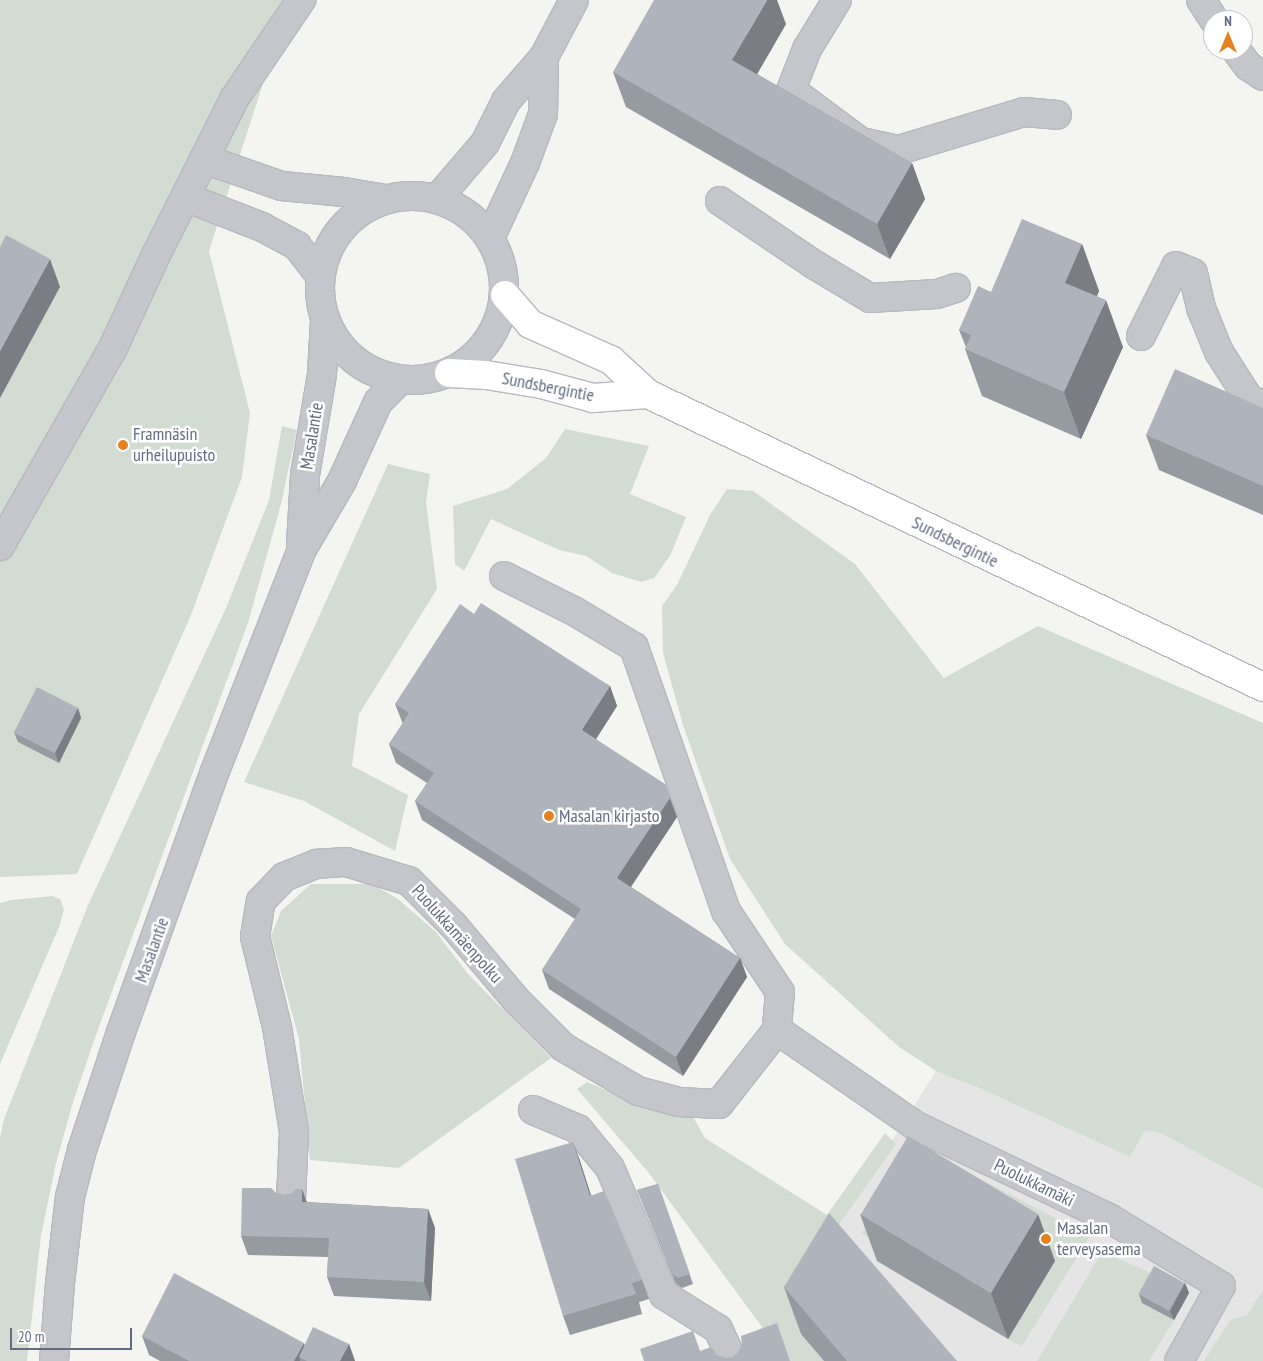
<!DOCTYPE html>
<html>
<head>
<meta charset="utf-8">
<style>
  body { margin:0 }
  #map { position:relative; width:1263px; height:1361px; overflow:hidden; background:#f4f5f1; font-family:"PT Sans Narrow",sans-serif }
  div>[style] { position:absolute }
  .built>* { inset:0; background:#e4e5e4 }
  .green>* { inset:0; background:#d3dcd2 }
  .roads { filter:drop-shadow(1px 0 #b7b9be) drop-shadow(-1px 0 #b7b9be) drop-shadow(0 1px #b7b9be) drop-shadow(0 -1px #b7b9be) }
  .minor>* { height:28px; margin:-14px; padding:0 14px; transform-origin:14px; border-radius:14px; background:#c5c6cb }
  .minor>.ring { margin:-14px; padding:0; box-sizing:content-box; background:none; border:28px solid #c5c6cb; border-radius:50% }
  .major>* { height:28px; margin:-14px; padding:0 14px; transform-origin:14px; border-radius:14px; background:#fff }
  .wall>* { inset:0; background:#969aa1 }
  .shaded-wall>* { inset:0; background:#7a7d83 }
  .building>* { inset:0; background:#afb3bb; transform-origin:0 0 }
  .dots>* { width:14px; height:14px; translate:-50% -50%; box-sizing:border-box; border:2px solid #fff; border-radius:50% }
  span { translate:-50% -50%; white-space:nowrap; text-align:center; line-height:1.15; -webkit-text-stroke:5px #fff; paint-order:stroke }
  .street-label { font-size:18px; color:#636c83 }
  .poi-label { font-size:18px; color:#636c83 }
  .left { translate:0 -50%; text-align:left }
  .north { position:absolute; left:1203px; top:10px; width:50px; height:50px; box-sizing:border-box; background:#fff; border:1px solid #c1c4cd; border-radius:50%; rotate:0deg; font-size:14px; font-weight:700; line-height:20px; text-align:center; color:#636c83 }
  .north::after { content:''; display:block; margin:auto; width:18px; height:22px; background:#e7801e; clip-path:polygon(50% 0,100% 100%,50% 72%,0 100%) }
  .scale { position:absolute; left:10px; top:1328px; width:122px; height:22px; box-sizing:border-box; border:2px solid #636c83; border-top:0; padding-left:6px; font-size:15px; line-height:18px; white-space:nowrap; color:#636c83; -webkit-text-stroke:4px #fff; paint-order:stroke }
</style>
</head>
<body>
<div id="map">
  <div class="built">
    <i style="clip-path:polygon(936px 1071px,980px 1089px,1130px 1157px,1145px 1129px,1163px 1134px,1263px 1189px,1263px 1290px,1246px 1316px,1241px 1361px,797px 1361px,772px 1329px)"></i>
  </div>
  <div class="green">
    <i style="clip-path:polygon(0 0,290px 0,209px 251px,250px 413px,242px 477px,191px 615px,77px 874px,0 877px)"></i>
    <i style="clip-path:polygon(282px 426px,297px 430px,281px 504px,248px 623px,96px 1035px,73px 1102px,56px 1163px,41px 1236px,27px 1361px,0 1361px,0 1137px,4px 1119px,88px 905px,226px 608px,269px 500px)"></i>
    <i style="clip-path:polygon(565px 429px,649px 446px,630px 494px,686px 517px,670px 556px,654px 578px,641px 582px,612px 573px,586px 556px,559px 550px,491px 519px,464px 571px,455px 564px,453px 506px,507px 489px,546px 458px)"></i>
    <i style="clip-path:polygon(388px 464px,430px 474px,426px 502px,437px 589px,359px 714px,352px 766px,408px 795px,395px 851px,304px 801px,244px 782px)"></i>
    <i style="clip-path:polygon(727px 489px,753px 491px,855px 564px,944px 678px,1038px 626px,1263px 723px,1263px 1189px,1163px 1134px,1145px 1130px,1130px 1157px,981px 1089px,936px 1071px,899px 1047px,785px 944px,730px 859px,683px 725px,663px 653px,662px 606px,677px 585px,710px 515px)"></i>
    <i style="clip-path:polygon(311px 884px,372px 884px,398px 899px,436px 932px,468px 974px,551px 1058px,399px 1168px,310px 1160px,299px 1039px,271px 936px,281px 911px)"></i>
    <i style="clip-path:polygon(52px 896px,60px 899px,64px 910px,59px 927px,0 1064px,0 903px,12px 900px)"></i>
    <i style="clip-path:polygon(587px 1082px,629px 1100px,692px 1115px,705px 1138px,827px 1215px,885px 1133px,896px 1144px,799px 1281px,814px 1349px,824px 1361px,787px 1361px,648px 1172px,577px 1089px)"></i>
    <i style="clip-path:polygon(914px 1155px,937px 1157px,1090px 1236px,1022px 1346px,1008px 1339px,1055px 1261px,886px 1247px,862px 1233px)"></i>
    <i style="clip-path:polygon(1102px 1252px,1158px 1276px,1174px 1320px,1149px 1361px,1037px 1361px)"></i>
    <i style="clip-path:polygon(1263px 1290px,1263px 1361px,1204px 1361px,1231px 1319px,1246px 1316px)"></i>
  </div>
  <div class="roads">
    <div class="minor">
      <i style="left:837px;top:0;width:57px;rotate:121.5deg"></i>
      <i style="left:807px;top:49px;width:44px;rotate:111.3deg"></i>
      <i style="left:791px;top:90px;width:87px;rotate:36.6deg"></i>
      <i style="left:861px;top:142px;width:39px;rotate:12deg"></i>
      <i style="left:899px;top:150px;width:131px;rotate:-16.9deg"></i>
      <i style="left:1024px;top:112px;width:33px;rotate:5deg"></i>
      <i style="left:1201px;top:0;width:24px;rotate:57deg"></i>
      <i style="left:1236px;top:50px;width:20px;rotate:53deg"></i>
      <i style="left:1248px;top:66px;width:18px;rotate:34deg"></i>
      <i style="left:204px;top:159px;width:83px;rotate:19.1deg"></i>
      <i style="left:282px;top:186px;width:62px;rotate:5.5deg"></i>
      <i style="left:344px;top:192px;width:42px;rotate:9.7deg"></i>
      <i class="ring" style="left:320px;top:196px;width:156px;height:156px"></i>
      <i style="left:185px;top:197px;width:83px;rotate:21.3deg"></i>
      <i style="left:262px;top:227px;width:40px;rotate:28deg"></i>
      <i style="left:297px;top:246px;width:37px;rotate:52deg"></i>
      <i style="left:437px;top:199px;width:74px;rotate:-49.4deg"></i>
      <i style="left:485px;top:143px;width:47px;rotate:-63.4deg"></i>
      <i style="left:506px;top:101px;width:58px;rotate:-49.2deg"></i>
      <i style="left:544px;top:57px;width:64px;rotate:-62.2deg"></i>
      <i style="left:720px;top:201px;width:115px;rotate:34deg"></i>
      <i style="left:815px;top:265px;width:64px;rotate:31deg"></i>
      <i style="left:870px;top:298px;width:67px;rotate:-3.4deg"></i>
      <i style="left:937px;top:294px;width:20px;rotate:-18deg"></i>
      <i style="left:490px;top:238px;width:83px;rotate:-65deg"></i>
      <i style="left:525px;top:163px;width:52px;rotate:-69.8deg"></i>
      <i style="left:543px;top:114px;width:57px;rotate:-89deg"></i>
      <i style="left:1141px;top:336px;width:78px;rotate:-63.4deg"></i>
      <i style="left:1176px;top:266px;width:18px;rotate:22deg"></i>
      <i style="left:1193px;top:273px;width:36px;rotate:77deg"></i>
      <i style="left:1201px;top:308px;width:48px;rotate:67.8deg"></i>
      <i style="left:1219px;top:352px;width:56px;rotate:57.4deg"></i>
      <i style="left:1249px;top:399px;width:15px;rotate:23deg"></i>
      <i style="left:301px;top:545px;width:70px;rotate:-86.7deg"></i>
      <i style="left:305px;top:475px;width:102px;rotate:-80.4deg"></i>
      <i style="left:322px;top:374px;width:53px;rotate:-86.8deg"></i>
      <i style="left:0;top:546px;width:228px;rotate:-60.3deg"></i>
      <i style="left:113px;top:348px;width:102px;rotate:-65.2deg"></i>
      <i style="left:156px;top:255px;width:174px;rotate:-63.4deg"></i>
      <i style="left:234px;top:99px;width:120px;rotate:-55.9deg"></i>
      <i style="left:504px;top:576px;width:78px;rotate:26.6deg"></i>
      <i style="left:574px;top:611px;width:70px;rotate:31deg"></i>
      <i style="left:634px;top:647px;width:280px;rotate:70.8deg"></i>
      <i style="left:726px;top:911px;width:97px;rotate:56.3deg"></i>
      <i style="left:780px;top:992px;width:38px;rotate:95deg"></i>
      <i style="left:777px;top:1030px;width:169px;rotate:34.6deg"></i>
      <i style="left:916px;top:1126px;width:214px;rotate:25.5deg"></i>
      <i style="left:1109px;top:1218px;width:131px;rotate:31.3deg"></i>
      <i style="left:1221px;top:1286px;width:86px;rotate:119.2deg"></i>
      <i style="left:533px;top:1110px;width:49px;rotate:22.9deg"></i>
      <i style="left:578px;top:1129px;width:50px;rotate:50.6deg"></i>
      <i style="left:610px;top:1168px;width:138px;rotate:67deg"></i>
      <i style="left:664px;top:1295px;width:64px;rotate:32.2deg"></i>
      <i style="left:718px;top:1329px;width:35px;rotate:65deg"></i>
      <i style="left:291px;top:1199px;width:67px;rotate:-87.4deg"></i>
      <i style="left:294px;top:1132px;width:106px;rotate:-99.2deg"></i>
      <i style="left:277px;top:1027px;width:93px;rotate:-103.7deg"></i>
      <i style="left:255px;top:937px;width:36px;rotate:-81deg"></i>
      <i style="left:261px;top:901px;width:33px;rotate:-46deg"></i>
      <i style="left:284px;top:877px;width:35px;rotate:-22deg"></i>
      <i style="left:316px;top:864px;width:30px;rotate:-4deg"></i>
      <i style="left:346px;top:862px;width:66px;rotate:16.8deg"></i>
      <i style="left:409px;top:881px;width:64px;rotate:45deg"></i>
      <i style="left:454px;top:926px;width:97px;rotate:50deg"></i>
      <i style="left:516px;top:1000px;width:66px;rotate:45deg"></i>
      <i style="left:563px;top:1047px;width:87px;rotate:30.4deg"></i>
      <i style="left:638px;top:1091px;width:42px;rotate:15deg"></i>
      <i style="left:679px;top:1102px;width:40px;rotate:2.9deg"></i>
      <i style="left:719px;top:1104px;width:94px;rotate:-51.9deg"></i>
      <i style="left:54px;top:1361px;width:78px;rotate:-85.6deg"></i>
      <i style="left:60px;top:1283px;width:87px;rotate:-83.4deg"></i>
      <i style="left:70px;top:1197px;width:49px;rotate:-75.7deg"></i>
      <i style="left:82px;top:1150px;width:124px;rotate:-71.7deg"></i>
      <i style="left:121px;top:1032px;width:277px;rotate:-70.2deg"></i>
      <i style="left:215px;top:771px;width:236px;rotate:-68.6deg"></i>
      <i style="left:301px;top:551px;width:81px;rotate:-59.6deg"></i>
      <i style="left:342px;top:481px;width:87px;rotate:-65.5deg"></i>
      <i style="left:378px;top:402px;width:31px;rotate:-45deg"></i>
    </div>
    <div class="major">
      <i style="left:505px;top:295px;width:38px;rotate:49deg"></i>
      <i style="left:530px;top:324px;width:89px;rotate:24deg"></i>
      <i style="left:611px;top:360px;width:50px;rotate:42.6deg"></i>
      <i style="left:648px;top:394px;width:681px;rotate:25.47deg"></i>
      <i style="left:449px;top:373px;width:37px;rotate:3deg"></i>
      <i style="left:486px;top:375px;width:56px;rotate:9.3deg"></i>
      <i style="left:541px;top:384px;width:54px;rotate:15.1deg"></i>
      <i style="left:593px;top:398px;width:55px;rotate:-4.2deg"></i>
    </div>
  </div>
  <div class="wall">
    <i style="clip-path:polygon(786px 24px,757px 74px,912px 163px,925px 199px,890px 259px,626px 107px,613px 72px)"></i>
    <i style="clip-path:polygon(1082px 244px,1099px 291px,1097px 296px,1123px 347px,1081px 439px,982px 396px,965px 349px,966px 347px,959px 330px,991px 292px)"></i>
    <i style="clip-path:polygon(1263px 408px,1263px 515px,1159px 470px,1146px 435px)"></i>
    <i style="clip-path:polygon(474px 614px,610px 686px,617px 706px,596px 739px,677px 817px,631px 887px,740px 958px,747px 977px,683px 1076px,549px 989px,542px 970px,575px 919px,422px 820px,415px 801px,427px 783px,396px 763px,389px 744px,403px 724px,395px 704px)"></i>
    <i style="clip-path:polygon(78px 708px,81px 718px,59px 763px,18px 742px,14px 732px)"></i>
    <i style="clip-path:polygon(573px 1142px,580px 1161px,591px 1195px,642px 1280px,649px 1299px,639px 1302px,642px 1314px,570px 1335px,563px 1316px)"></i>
    <i style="clip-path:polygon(658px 1184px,693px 1284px,682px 1288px,676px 1284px,637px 1190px)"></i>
    <i style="clip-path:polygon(276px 1193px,284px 1195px,291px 1194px,307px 1202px,428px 1209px,435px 1228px,431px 1301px,334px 1296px,327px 1277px,328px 1257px,248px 1255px,241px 1236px)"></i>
    <i style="clip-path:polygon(860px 1214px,1055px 1261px,1008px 1339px,877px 1261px)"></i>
    <i style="clip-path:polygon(1185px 1283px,1189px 1293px,1174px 1320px,1142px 1303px,1139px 1294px)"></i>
    <i style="clip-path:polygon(784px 1287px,957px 1361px,824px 1361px,801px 1334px)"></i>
    <i style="clip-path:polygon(142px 1336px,305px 1345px,349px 1344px,355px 1361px,160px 1361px,149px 1355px)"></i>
  </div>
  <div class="shaded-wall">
    <i style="clip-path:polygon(767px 0,777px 0,786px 24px,745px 95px,732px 60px)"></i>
    <i style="clip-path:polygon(912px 163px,925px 199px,890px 259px,877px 224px)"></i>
    <i style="clip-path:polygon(1082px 244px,1099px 291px,1082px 330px,1065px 283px)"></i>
    <i style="clip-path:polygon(50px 259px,60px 287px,0 398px,0 351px)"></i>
    <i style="clip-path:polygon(1106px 300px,1123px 347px,1081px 439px,1064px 392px)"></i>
    <i style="clip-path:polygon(610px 686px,617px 706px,589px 750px,582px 730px)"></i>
    <i style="clip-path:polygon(78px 708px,81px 718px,59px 763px,55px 753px)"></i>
    <i style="clip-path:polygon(665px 784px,677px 817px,624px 897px,617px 878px)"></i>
    <i style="clip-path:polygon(740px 958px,747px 977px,683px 1076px,676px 1057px)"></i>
    <i style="clip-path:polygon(573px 1142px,580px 1161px,597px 1215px,590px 1196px)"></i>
    <i style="clip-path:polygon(302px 1189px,309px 1208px,302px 1202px)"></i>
    <i style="clip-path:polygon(428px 1209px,435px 1228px,431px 1301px,424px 1282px)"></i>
    <i style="clip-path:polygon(1038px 1214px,1055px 1261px,1008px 1339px,991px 1293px)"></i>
    <i style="clip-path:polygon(1185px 1283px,1189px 1293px,1174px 1320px,1170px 1311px)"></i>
    <i style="clip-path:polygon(304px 1343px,310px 1361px,299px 1357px,300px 1361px,294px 1361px)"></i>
    <i style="clip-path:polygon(349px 1344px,355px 1361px,340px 1361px)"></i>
  </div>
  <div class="building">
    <i style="clip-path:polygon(654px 0,767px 0,732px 60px,912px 163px,877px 224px,613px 72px)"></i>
    <i style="clip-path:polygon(1022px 219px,1082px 244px,1065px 283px,1106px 300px,1064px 392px,965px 349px,971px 335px,959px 330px,978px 286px,991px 292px)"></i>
    <i style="clip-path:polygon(6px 235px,50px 259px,0 351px,0 247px)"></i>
    <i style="clip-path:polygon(1175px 369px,1263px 408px,1263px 486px,1146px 435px)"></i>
    <i style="clip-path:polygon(481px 603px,610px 686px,582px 730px,665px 784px,670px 798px,617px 878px,740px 958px,676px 1057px,542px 970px,581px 909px,415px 801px,434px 773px,389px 744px,409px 713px,395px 704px,460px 604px,474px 614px)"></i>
    <i style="left:37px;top:687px;width:46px;height:51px;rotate:27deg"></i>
    <i style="left:908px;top:1136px;width:152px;height:92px;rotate:31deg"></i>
    <i style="clip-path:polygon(573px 1142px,590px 1196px,604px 1191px,642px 1280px,632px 1283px,636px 1294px,563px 1316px,515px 1159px)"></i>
    <i style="clip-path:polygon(658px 1184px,690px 1274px,678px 1278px,673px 1275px,637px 1190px)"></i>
    <i style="clip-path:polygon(242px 1188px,271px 1188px,276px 1193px,284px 1195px,291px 1194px,296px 1189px,302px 1189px,302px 1202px,428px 1209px,424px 1282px,327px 1277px,329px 1238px,241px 1236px)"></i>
    <i style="clip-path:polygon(829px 1213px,957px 1361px,847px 1361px,784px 1287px)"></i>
    <i style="left:1154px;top:1266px;width:35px;height:32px;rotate:29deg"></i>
    <i style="clip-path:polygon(174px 1273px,304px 1343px,294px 1361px,189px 1361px,142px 1336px)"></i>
    <i style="clip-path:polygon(777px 1323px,790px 1361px,644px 1361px,640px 1349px,693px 1331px,700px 1351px,711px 1347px,717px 1355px,726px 1358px,733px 1357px,739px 1351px,742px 1344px,741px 1336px)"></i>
    <i style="clip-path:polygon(313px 1327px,349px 1344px,340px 1361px,307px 1361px,299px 1357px)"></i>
  </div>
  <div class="dots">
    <i style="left:123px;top:445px;background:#e7801e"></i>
    <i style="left:549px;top:816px;background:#e7801e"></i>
    <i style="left:1046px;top:1239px;background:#e7801e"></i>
  </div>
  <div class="street-label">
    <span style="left:548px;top:387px;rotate:11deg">Sundsbergintie</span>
    <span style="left:312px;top:436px;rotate:-81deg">Masalantie</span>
    <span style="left:955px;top:542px;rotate:26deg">Sundsbergintie</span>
    <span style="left:457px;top:934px;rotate:48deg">Puolukkamäenpolku</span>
    <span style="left:152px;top:950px;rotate:-70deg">Masalantie</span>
    <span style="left:1034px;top:1183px;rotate:26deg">Puolukkamäki</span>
  </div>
  <div class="poi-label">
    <span class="left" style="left:133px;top:445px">Framnäsin<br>urheilupuisto</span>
    <span class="left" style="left:559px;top:816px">Masalan kirjasto</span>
    <span class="left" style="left:1057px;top:1239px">Masalan<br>terveysasema</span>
  </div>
  <div class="north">N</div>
  <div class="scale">20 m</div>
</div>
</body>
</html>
